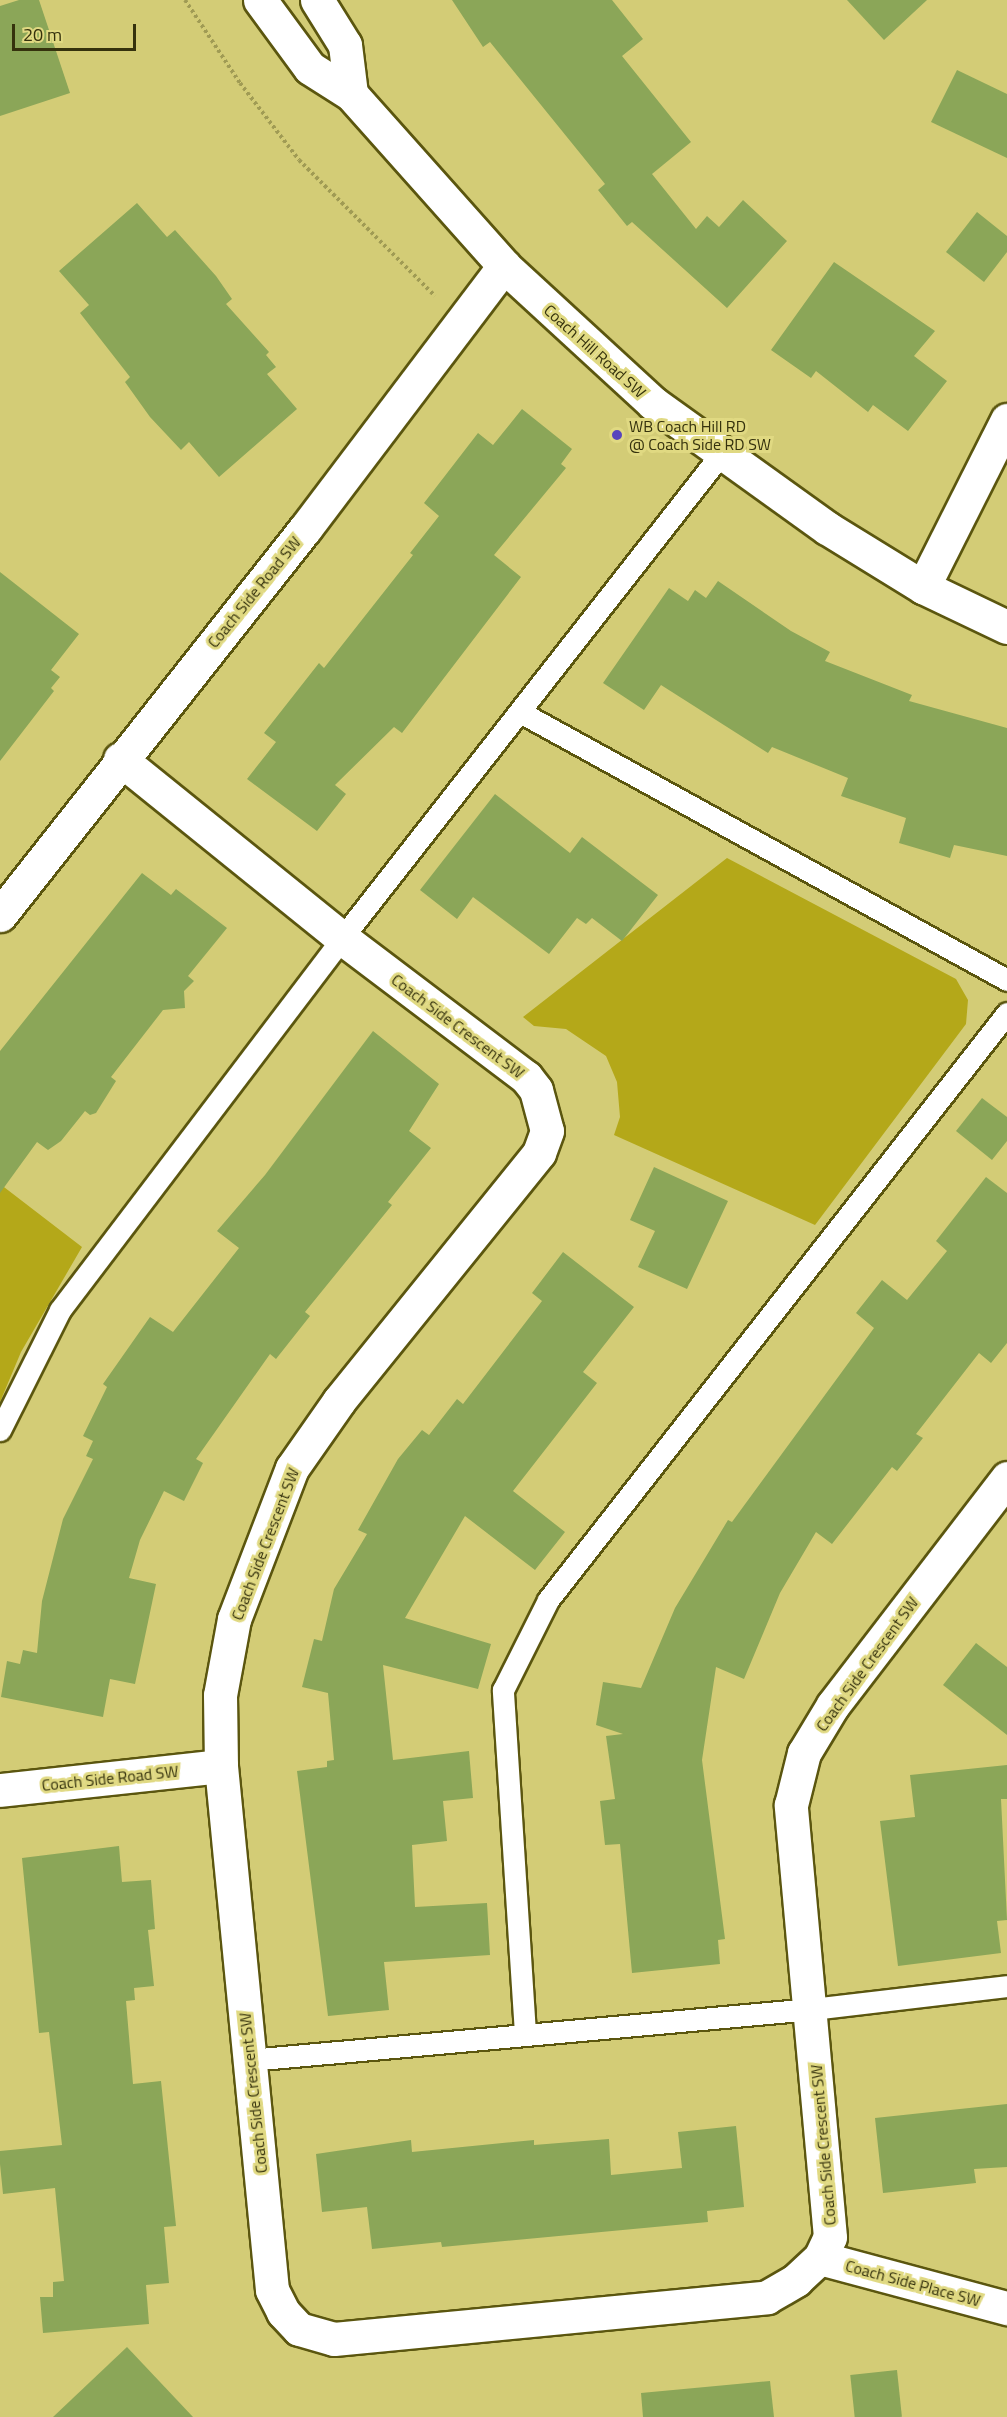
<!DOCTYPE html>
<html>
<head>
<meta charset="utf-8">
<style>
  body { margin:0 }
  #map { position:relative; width:1007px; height:2417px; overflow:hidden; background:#d3cc76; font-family:"Titillium Web",sans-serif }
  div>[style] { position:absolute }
  .green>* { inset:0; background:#b4a819 }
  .building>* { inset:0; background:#8ba658; transform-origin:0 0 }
  .path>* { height:4px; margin-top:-2px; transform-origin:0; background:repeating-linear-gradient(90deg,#a09b54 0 3px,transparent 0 6px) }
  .roads { filter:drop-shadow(2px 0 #5b560f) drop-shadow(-2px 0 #5b560f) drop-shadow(0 2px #5b560f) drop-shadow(0 -2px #5b560f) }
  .lane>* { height:21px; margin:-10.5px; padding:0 10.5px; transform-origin:10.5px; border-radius:10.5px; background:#fff }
  .street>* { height:33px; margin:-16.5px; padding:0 16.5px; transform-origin:16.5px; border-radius:16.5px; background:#fff }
  .secondary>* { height:33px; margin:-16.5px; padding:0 16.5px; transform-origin:16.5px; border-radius:16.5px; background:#fff }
  .dots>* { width:16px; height:16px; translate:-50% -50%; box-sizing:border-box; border:3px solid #e0d982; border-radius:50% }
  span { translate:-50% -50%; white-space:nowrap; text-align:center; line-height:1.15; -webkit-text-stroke:6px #e0d982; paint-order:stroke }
  .street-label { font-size:16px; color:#35320d }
  .poi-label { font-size:16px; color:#35320d }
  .left { translate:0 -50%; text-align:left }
  .scale { position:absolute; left:12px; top:24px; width:124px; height:27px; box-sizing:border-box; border:3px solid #35320d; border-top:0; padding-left:8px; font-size:18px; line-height:21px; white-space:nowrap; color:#35320d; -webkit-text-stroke:4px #e0d982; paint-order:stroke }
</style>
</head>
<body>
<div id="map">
  <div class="green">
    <i style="clip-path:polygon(727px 858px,956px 979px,968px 1000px,966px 1024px,815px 1225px,614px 1135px,620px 1117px,617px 1082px,606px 1056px,566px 1029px,534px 1026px,523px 1017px)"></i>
    <i style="clip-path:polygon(0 1184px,82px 1247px,21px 1352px,0 1402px)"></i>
  </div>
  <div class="building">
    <i style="clip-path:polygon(19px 0,39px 0,70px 93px,0 116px,0 6px)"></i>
    <i style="clip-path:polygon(452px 0,612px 0,643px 39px,622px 56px,691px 142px,652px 174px,696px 229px,707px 216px,719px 227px,743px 200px,787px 241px,727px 308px,632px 222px,627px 226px,598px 190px,605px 184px,490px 42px,483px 47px)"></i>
    <i style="clip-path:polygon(847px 0,927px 0,884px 40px)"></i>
    <i style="clip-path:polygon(957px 70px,1007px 94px,1007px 158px,931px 122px)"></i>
    <i style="clip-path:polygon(137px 203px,167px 237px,175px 230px,216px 276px,232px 299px,226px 304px,269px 352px,266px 355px,276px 367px,267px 374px,297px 409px,219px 477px,189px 442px,181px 450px,150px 417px,125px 382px,130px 377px,80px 313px,89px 305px,59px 271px)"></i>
    <i style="clip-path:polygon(977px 212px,1007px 236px,1007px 252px,984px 282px,946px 252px)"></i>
    <i style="clip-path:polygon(834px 262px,935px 331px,914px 356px,947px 381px,908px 431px,873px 405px,868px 412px,816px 371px,811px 378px,771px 350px)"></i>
    <i style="clip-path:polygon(522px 409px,572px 449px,561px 464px,566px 468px,494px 555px,521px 577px,402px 733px,394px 727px,335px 785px,346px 794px,317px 831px,247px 779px,276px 742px,264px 733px,319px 663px,324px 668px,413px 555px,410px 553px,439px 516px,424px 503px,478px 433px,493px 445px)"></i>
    <i style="clip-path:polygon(0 572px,79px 634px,51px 670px,60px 677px,51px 688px,54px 691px,0 761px)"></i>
    <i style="clip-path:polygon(718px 581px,791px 631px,830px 652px,825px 661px,912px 695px,909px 701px,1007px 728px,1007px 856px,954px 845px,950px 858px,899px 843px,906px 818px,841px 796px,848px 778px,772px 747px,768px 753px,661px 685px,644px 710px,603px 683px,669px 588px,688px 601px,695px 590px,706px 598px)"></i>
    <i style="clip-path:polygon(495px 794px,570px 853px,582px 837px,658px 895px,622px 941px,592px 918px,586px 924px,577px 918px,549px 954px,473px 897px,457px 919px,420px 890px)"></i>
    <i style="clip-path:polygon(142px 873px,171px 895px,176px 889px,227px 928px,188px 976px,194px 981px,184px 991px,185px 1008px,163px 1010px,111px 1077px,116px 1081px,96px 1113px,90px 1115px,85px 1111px,61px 1141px,48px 1150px,37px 1142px,0 1193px,0 1051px)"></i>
    <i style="clip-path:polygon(373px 1031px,439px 1084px,409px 1131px,431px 1148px,388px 1202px,392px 1205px,305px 1312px,310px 1316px,276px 1359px,270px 1354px,196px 1459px,203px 1463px,184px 1501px,164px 1491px,140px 1540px,129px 1578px,156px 1584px,135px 1684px,110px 1679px,103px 1717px,1px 1697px,7px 1661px,20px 1664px,23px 1650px,37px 1653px,42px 1601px,63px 1519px,93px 1459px,86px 1456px,93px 1441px,83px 1436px,107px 1387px,103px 1384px,150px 1317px,173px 1332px,239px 1248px,217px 1231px,265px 1175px)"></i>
    <i style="clip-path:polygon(982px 1098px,1007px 1117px,1007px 1141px,992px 1160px,956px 1131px)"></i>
    <i style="clip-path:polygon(654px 1167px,728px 1201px,687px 1289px,638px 1267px,655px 1231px,630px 1220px)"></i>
    <i style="clip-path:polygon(986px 1177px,1007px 1193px,1007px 1343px,991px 1363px,979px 1353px,916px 1434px,923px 1438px,897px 1471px,892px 1467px,832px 1544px,816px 1532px,780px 1593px,744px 1679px,716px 1667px,702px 1760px,725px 1939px,718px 1940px,720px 1964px,632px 1973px,620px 1844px,605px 1845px,600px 1801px,615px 1799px,606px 1736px,623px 1734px,596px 1725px,603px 1682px,641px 1688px,675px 1608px,728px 1520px,732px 1522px,874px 1328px,856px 1313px,882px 1280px,907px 1300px,947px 1251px,936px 1241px)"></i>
    <i style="clip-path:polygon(563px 1252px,634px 1307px,583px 1372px,597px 1383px,513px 1491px,565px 1532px,535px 1570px,465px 1516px,405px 1618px,491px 1644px,478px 1689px,383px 1665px,393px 1760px,469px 1751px,473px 1798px,443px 1801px,447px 1841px,412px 1845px,415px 1907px,487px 1903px,490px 1955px,384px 1962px,389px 2010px,328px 2016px,297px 1771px,327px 1767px,327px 1761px,334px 1760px,328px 1693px,302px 1687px,314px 1639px,322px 1641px,334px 1589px,367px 1534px,358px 1530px,398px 1459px,422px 1430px,429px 1435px,457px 1399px,463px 1404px,542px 1301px,532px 1293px)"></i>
    <i style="clip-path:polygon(976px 1643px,1007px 1667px,1007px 1735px,943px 1685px)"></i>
    <i style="clip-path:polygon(1007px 1765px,1007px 1799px,1001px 1799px,1007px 1920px,997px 1921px,1001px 1953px,898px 1966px,880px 1821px,915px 1817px,910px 1775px)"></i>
    <i style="clip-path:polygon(119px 1846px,122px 1882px,151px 1880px,155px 1929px,148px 1930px,154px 1986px,134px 1988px,135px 2000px,126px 2001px,133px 2084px,161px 2081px,176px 2226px,164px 2227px,169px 2283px,146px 2285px,149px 2324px,43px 2333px,40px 2297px,53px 2297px,53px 2282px,64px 2281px,55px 2188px,3px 2194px,0 2164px,0 2151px,62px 2145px,49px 2032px,39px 2033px,22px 1858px)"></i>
    <i style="clip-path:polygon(1007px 2104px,1007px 2167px,974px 2169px,976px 2183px,883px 2193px,875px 2118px)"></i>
    <i style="clip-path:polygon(736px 2126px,744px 2207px,707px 2211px,708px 2222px,442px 2247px,441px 2242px,372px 2249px,367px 2207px,322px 2212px,316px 2154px,411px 2140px,412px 2152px,534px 2140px,534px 2145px,609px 2139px,611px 2175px,682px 2168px,678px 2132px)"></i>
    <i style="clip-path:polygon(127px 2347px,193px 2417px,53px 2417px)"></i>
    <i style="left:897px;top:2370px;width:47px;height:47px;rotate:84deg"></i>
    <i style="clip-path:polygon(770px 2381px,774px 2417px,643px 2417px,641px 2393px)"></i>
  </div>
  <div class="path">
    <i style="left:185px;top:0;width:100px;rotate:56.5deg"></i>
    <i style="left:240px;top:83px;width:97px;rotate:52.5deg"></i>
    <i style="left:299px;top:160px;width:192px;rotate:45deg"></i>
  </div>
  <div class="roads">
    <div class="lane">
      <i style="left:520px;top:712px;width:556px;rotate:28.82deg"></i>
      <i style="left:0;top:1430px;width:134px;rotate:-63.4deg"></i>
      <i style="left:60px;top:1310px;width:467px;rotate:-52.8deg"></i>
      <i style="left:342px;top:938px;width:615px;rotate:-51.94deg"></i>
      <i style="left:525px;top:2033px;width:344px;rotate:-93.7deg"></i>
      <i style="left:503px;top:1690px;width:101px;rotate:-63.4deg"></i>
      <i style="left:548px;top:1600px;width:745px;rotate:-51.98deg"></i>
      <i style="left:250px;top:2060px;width:564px;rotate:-5.19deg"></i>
      <i style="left:812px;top:2009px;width:196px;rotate:-6.7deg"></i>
    </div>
    <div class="street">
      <i style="left:923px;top:587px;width:187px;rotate:-63.3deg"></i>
      <i style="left:120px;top:759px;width:285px;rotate:38.9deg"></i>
      <i style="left:342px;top:938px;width:231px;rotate:37.1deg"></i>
      <i style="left:526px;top:1077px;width:16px;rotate:52deg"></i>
      <i style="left:536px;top:1090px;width:42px;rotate:75deg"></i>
      <i style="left:547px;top:1131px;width:23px;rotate:110deg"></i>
      <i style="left:539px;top:1153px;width:319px;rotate:128.9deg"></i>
      <i style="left:339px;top:1401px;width:82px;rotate:125deg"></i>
      <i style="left:292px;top:1468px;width:162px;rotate:111deg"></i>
      <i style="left:234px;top:1619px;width:77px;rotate:100.4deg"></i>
      <i style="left:220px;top:1695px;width:71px;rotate:89.2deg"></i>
      <i style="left:221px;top:1766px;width:526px;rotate:84.44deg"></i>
      <i style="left:272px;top:2290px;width:25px;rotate:63deg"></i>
      <i style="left:283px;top:2312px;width:23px;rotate:47deg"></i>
      <i style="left:299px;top:2329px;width:36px;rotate:16deg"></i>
      <i style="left:334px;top:2339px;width:435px;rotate:-5.5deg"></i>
      <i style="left:767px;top:2297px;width:34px;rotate:-30deg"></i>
      <i style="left:796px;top:2280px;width:33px;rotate:-43deg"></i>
      <i style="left:820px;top:2258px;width:23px;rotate:-65deg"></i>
      <i style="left:830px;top:2237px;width:434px;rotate:-95.2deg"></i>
      <i style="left:791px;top:1805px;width:54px;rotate:-76deg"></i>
      <i style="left:804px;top:1753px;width:56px;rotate:-58.9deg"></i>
      <i style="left:833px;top:1705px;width:286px;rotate:-52.5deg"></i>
      <i style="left:0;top:915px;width:492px;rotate:-51.7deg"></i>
      <i style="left:305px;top:529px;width:330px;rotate:-52.9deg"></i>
      <i style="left:0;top:1790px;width:222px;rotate:-6.2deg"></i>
      <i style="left:820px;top:2258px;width:194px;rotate:15deg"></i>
    </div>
    <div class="secondary">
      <i style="left:260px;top:0;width:84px;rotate:53.7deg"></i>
      <i style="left:310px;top:68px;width:49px;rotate:32.4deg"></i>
      <i style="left:351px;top:94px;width:230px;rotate:48.3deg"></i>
      <i style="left:504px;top:266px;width:202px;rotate:42.6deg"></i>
      <i style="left:653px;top:403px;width:214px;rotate:35.7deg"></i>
      <i style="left:827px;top:528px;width:113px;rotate:31.6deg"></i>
      <i style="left:923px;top:587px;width:93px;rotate:25.5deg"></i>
      <i style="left:317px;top:0;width:53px;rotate:58.1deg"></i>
      <i style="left:345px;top:45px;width:49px;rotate:83deg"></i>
    </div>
  </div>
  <div class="dots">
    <i style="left:617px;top:435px;background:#5845bd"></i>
  </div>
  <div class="street-label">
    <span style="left:595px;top:351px;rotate:42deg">Coach Hill Road SW</span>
    <span style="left:254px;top:592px;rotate:-51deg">Coach Side Road SW</span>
    <span style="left:458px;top:1026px;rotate:37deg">Coach Side Crescent SW</span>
    <span style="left:265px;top:1544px;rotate:-69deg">Coach Side Crescent SW</span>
    <span style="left:867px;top:1664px;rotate:-54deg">Coach Side Crescent SW</span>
    <span style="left:110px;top:1778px;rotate:-6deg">Coach Side Road SW</span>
    <span style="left:253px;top:2093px;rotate:-96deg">Coach Side Crescent SW</span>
    <span style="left:823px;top:2145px;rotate:-95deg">Coach Side Crescent SW</span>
    <span style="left:913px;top:2283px;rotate:15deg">Coach Side Place SW</span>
  </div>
  <div class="poi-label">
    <span class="left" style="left:629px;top:435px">WB Coach Hill RD<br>@ Coach Side RD SW</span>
  </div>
  <div class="scale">20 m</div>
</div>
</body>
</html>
